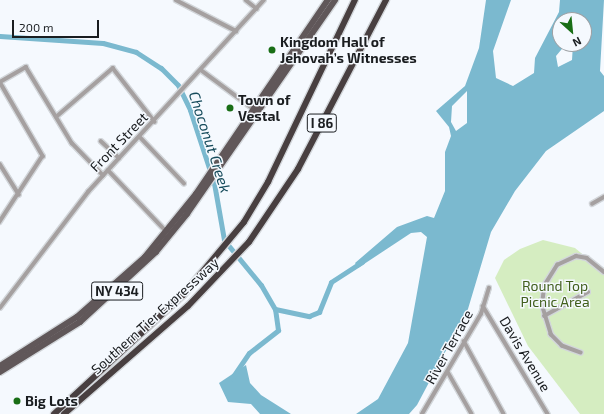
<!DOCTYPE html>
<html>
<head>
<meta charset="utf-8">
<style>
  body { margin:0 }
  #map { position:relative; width:604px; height:414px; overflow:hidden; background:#f5f9fe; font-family:"Exo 2",sans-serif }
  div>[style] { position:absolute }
  .green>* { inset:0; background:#d5edc1 }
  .water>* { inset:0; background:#7bb9cf }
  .river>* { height:5px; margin:-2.5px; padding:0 2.5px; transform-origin:2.5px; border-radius:2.5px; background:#7bb9cf }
  .roads { filter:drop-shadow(1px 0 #d2d6da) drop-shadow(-1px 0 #d2d6da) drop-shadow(0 1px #d2d6da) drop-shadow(0 -1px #d2d6da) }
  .street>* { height:3.5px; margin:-1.75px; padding:0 1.75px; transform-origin:1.75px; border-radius:1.75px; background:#a5a0a0 }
  .primary>* { height:5.5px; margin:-2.75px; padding:0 2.75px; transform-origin:2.75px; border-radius:2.75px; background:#605759 }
  .highway>* { height:6px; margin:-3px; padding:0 3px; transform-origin:3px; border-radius:3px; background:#483f40 }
  .dots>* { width:11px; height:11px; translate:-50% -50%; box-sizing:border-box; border:2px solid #f5f9fe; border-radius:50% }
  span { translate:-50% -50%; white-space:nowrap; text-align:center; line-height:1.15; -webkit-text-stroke:3px #f5f9fe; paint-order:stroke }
  .shield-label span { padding:1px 3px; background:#f5f9fe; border:1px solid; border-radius:3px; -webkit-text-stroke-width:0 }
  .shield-label { font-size:13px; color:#1a1d20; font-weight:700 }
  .poi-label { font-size:14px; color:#1a1d20; font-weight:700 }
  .left { translate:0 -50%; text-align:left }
  .street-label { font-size:14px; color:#1a1d20 }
  .park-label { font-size:14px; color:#415f1c }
  .water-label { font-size:15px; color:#174c5c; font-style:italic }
  .north { position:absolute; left:552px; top:12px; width:40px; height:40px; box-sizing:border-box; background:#f5f9fe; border:1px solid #9da1a5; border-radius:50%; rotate:153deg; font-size:11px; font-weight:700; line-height:16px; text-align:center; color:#1a1d20 }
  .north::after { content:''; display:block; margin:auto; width:14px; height:18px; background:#196e16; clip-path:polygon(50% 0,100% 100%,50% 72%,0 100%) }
  .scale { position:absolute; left:12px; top:20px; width:87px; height:18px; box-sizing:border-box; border:2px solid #1a1d20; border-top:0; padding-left:5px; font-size:12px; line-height:14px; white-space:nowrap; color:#1a1d20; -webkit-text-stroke:3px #f5f9fe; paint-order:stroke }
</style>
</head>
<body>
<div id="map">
  <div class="green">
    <i style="clip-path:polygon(543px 240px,575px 248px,604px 272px,604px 414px,580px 414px,528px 346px,495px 278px,504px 260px,520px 249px)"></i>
  </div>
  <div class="water">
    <i style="clip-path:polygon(evenodd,486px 0,511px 0,493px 51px,496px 78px,513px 86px,534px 73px,535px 58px,559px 12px,560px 0,604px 0,600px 71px,604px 76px,604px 111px,546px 151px,515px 191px,491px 232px,468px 309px,417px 405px,409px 414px,356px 414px,378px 399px,408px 343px,427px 237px,421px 232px,411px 233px,358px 268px,355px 263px,397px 227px,427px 216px,434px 218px,445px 191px,445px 152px,451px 136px,449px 127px,436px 111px,465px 86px,479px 48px,486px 0,560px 20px,584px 20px,584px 44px,573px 44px,572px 60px,558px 67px,556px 56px,566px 44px,560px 44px,560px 20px,486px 0,467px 91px,467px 123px,456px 131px,451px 122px,452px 106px,467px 91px)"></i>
    <i style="clip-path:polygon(246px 365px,250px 383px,261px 395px,291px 414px,260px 414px,251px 404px,228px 402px,219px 383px)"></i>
  </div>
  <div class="river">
    <i style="left:0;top:36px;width:103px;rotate:3.9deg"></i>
    <i style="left:103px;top:43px;width:34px;rotate:15deg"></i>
    <i style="left:136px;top:52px;width:30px;rotate:33deg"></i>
    <i style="left:161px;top:68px;width:24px;rotate:45deg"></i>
    <i style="left:178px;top:85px;width:28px;rotate:64deg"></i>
    <i style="left:190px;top:110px;width:77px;rotate:71.8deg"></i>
    <i style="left:214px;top:183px;width:58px;rotate:80deg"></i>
    <i style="left:224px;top:240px;width:58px;rotate:50.6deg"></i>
    <i style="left:261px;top:285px;width:28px;rotate:60deg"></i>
    <i style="left:275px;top:309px;width:35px;rotate:12deg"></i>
    <i style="left:309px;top:316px;width:11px;rotate:-22deg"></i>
    <i style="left:319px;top:312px;width:32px;rotate:-68deg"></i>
    <i style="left:331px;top:282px;width:37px;rotate:-33deg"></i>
    <i style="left:232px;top:378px;width:30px;rotate:-56deg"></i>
    <i style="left:249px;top:353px;width:37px;rotate:-38deg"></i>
    <i style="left:278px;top:330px;width:21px;rotate:-98deg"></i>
  </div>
  <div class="roads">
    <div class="street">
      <i style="left:176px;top:0;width:68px;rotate:27.3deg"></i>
      <i style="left:246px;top:0;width:14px;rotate:39deg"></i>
      <i style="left:201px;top:70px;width:67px;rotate:36.5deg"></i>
      <i style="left:0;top:82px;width:30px;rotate:-30deg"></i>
      <i style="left:26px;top:67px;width:89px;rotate:58.8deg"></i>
      <i style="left:72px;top:143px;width:45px;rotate:45.9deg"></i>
      <i style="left:0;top:82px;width:86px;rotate:59.8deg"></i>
      <i style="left:43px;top:156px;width:79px;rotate:123.1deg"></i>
      <i style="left:56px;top:117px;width:75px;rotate:-40.7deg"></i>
      <i style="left:113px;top:68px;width:68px;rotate:52.1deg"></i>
      <i style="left:140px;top:137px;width:64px;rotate:46.3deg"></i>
      <i style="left:101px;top:141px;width:25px;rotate:43deg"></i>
      <i style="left:0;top:164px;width:36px;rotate:58deg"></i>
      <i style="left:108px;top:170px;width:84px;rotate:46.4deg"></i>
      <i style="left:592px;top:204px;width:14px;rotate:-30deg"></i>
      <i style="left:483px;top:306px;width:126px;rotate:59deg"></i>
      <i style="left:0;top:308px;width:146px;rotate:-52.8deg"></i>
      <i style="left:88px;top:192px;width:260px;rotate:-47.5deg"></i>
      <i style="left:544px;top:316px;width:50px;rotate:-28.6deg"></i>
      <i style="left:464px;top:341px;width:83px;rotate:61.3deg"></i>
      <i style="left:581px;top:353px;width:20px;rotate:-160deg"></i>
      <i style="left:562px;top:346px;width:16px;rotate:-135deg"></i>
      <i style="left:551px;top:335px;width:30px;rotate:-107deg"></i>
      <i style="left:542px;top:306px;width:20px;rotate:-84deg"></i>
      <i style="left:544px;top:286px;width:25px;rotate:-58deg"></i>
      <i style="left:557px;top:265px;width:21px;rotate:-25deg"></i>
      <i style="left:576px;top:256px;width:11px;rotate:10deg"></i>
      <i style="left:587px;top:258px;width:22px;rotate:39deg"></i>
      <i style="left:448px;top:372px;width:48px;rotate:60.3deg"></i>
      <i style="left:422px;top:414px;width:116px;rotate:-59.5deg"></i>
      <i style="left:481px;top:314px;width:27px;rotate:-73deg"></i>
    </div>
    <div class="primary">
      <i style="left:0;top:366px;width:91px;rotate:-32.5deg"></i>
      <i style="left:77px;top:317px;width:91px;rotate:-41.4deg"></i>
      <i style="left:145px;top:257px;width:81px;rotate:-51deg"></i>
      <i style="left:196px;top:194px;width:235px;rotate:-55.8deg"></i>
      <i style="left:0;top:372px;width:94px;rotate:-32deg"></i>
      <i style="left:80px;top:322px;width:103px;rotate:-42.6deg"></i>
      <i style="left:156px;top:252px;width:49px;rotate:-50.8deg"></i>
      <i style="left:187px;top:214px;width:260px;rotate:-55.3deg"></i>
    </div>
    <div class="highway">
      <i style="left:54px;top:414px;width:176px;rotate:-42.7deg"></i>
      <i style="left:183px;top:295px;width:95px;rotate:-50.1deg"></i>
      <i style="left:244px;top:222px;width:47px;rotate:-59deg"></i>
      <i style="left:268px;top:182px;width:202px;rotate:-64.5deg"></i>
      <i style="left:64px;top:414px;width:164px;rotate:-41.1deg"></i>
      <i style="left:188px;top:306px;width:88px;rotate:-46.4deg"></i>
      <i style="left:249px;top:242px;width:88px;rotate:-56.1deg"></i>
      <i style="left:298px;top:169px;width:191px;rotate:-62.5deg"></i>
    </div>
  </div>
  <div class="dots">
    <i style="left:272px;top:50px;background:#196e16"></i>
    <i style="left:230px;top:108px;background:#196e16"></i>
    <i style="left:17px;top:401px;background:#196e16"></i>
  </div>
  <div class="shield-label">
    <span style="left:322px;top:123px">I 86</span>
    <span style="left:117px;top:291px">NY 434</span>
  </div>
  <div class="poi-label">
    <span class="left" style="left:280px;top:50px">Kingdom Hall of<br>Jehovah’s Witnesses</span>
    <span class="left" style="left:238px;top:108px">Town of<br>Vestal</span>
    <span class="left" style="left:25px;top:401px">Big Lots</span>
  </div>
  <div class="street-label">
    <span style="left:119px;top:142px;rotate:-46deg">Front Street</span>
    <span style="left:155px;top:316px;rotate:-42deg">Southern Tier Expressway</span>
    <span style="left:449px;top:347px;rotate:-61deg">River Terrace</span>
    <span style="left:525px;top:354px;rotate:59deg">Davis Avenue</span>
  </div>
  <div class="park-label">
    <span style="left:555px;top:294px">Round Top<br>Picnic Area</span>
  </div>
  <div class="water-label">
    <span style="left:210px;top:142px;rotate:72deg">Choconut Creek</span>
  </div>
  <div class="north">N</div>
  <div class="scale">200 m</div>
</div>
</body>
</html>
